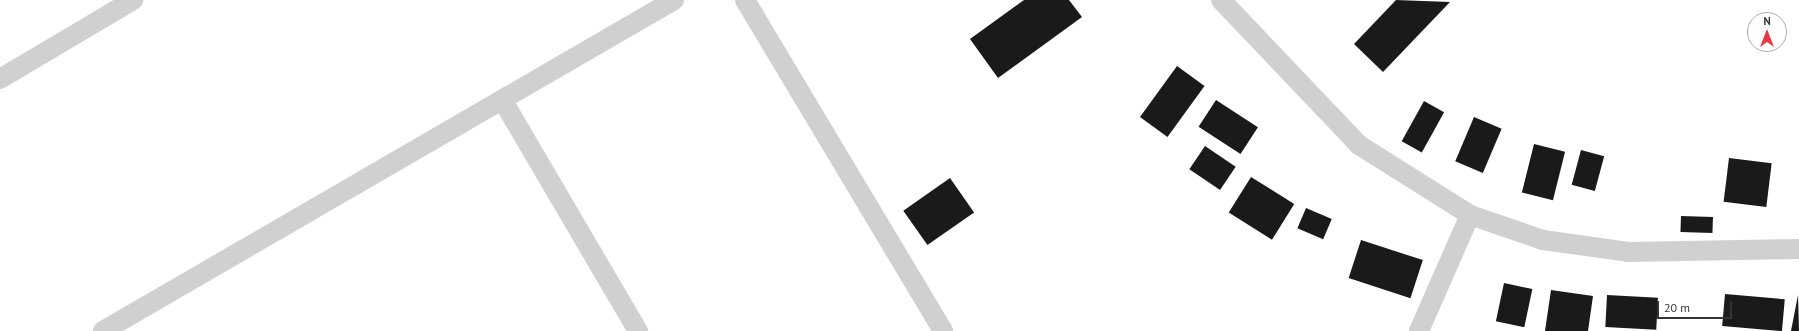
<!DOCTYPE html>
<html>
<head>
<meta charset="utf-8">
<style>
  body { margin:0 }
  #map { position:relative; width:1799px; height:331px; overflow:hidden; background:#fff; font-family:"PT Sans",sans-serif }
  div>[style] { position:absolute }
  .building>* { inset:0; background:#1a1a1a; transform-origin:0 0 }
  .street>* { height:20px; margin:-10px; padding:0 10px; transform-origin:10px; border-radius:10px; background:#d0d0d0 }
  span { translate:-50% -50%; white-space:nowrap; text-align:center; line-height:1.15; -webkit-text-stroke:4px #fff; paint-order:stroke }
  .north { position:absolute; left:1747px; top:12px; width:40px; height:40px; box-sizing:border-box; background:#fff; border:1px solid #adadad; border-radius:50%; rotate:0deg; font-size:11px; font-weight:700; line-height:16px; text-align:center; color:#333 }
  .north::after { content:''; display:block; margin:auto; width:14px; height:18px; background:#e63946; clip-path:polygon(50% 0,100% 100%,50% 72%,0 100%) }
  .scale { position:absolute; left:1657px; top:301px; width:75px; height:18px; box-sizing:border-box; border:2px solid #333; border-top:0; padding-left:5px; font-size:12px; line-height:14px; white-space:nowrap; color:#333; -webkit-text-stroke:3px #fff; paint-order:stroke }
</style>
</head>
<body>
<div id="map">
  <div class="building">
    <i style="clip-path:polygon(1024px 0,1069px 0,1082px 17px,998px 78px,970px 39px)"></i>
    <i style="clip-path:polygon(1396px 0,1450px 2px,1383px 72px,1354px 44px)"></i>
    <i style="left:1177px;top:66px;width:34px;height:63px;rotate:36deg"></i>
    <i style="left:1216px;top:100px;width:50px;height:32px;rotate:33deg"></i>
    <i style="left:1424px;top:101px;width:23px;height:46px;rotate:29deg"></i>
    <i style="left:1474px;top:117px;width:30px;height:48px;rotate:23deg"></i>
    <i style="left:1534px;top:144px;width:32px;height:50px;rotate:14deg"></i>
    <i style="left:1205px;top:146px;width:37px;height:28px;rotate:34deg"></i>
    <i style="left:1581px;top:150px;width:24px;height:36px;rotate:15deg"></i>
    <i style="left:1729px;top:158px;width:43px;height:44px;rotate:7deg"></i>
    <i style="left:1251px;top:177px;width:51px;height:42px;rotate:32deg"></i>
    <i style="left:950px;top:178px;width:42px;height:57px;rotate:55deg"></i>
    <i style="left:1306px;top:208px;width:28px;height:22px;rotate:23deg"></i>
    <i style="left:1681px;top:216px;width:32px;height:16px;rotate:2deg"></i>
    <i style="left:1361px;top:240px;width:65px;height:40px;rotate:18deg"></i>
    <i style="left:1504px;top:283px;width:29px;height:39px;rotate:12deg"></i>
    <i style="clip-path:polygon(1551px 290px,1593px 296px,1588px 331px,1545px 331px)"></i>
    <i style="left:1725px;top:294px;width:60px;height:32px;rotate:5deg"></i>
    <i style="left:1607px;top:295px;width:51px;height:32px;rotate:3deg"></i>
    <i style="clip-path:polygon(1798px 295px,1799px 331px,1791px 331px)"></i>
  </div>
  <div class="street">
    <i style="left:745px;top:0;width:386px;rotate:59.1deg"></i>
    <i style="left:1221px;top:0;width:200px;rotate:46.4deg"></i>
    <i style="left:1359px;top:145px;width:131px;rotate:32.2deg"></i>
    <i style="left:1470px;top:215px;width:77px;rotate:18.9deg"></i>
    <i style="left:1543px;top:240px;width:86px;rotate:8deg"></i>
    <i style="left:1628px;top:252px;width:171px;rotate:-1deg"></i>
    <i style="left:0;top:79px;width:155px;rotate:-30.7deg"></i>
    <i style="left:503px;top:101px;width:267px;rotate:59.6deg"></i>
    <i style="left:103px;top:331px;width:660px;rotate:-30.1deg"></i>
    <i style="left:1419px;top:331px;width:127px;rotate:-66.3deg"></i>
  </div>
  <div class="north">N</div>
  <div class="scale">20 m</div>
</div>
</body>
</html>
